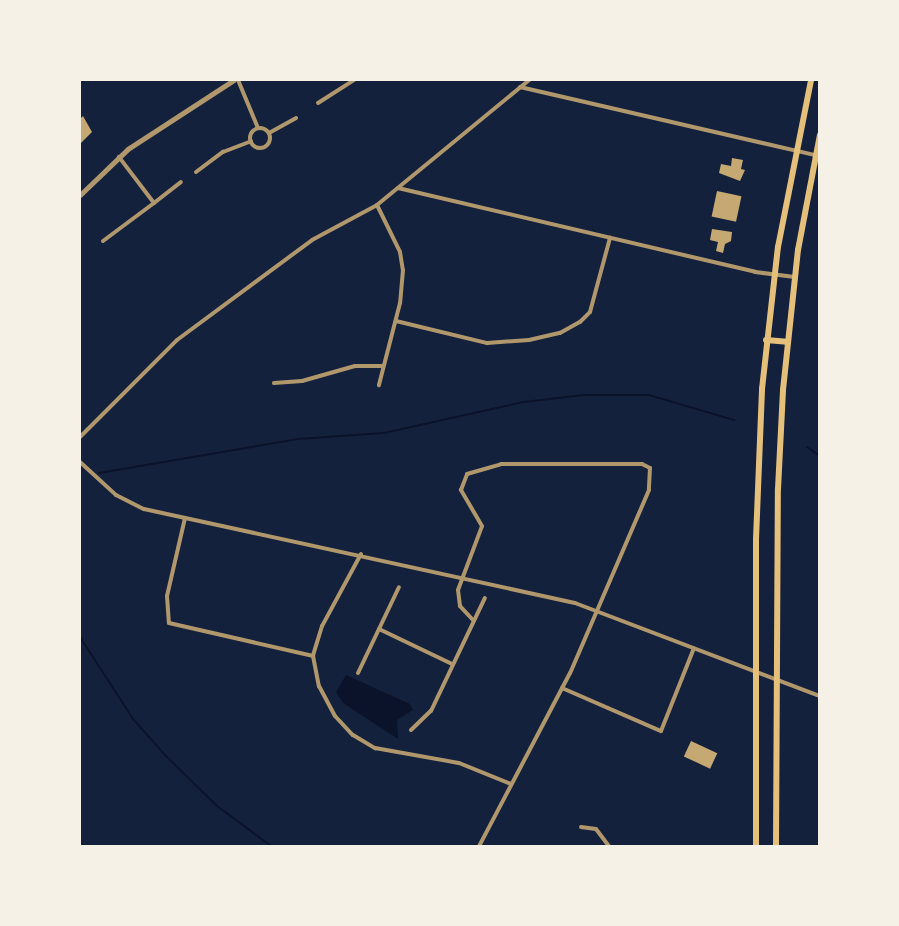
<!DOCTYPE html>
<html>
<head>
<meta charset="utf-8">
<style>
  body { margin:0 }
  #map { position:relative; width:899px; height:926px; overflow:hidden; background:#14213d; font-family:"Fira Sans Condensed",sans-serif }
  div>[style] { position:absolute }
  .water>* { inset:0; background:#0b132b }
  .stream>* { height:2px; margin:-1px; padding:0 1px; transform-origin:1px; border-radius:1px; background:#0b132b }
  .building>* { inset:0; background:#c6a872; transform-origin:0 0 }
  .minor>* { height:4px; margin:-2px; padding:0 2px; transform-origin:2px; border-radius:2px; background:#b1986c }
  .minor>.ring { margin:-2px; padding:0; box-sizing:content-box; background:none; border:4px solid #b1986c; border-radius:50% }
  .tertiary>* { height:4.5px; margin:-2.25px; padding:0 2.25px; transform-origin:2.25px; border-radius:2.25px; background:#b1986c }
  .primary>* { height:6px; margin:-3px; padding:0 3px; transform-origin:3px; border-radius:3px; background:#e5c07b }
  span { translate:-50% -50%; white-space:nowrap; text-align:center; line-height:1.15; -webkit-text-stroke:5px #f6f1e7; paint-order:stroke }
  .frame { position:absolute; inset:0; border:81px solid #f6f1e7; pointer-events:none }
</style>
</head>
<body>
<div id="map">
  <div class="water">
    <i style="clip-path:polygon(346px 675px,410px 704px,413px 710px,397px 720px,398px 739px,343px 703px,336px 692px)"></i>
  </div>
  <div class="stream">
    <i style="left:807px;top:447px;width:16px;rotate:35deg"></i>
    <i style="left:99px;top:473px;width:202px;rotate:-9.7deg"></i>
    <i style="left:298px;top:439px;width:86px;rotate:-4deg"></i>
    <i style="left:384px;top:433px;width:143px;rotate:-12.5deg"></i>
    <i style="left:524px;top:402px;width:60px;rotate:-6.7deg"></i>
    <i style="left:584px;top:395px;width:65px"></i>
    <i style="left:649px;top:395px;width:89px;rotate:16.4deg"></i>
    <i style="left:80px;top:637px;width:98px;rotate:57.1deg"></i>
    <i style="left:133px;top:719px;width:50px;rotate:48.3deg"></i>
    <i style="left:166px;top:756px;width:71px;rotate:44.4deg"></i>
    <i style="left:217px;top:806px;width:67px;rotate:36.5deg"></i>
  </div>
  <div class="building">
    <i style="clip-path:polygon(83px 116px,92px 132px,80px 144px,80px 119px)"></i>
    <i style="clip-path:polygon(732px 158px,743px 160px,741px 169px,745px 170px,740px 181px,719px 173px,721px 164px,731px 166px)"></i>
    <i style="left:717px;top:191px;width:25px;height:26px;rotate:12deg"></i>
    <i style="clip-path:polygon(712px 229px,732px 232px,731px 241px,725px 244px,723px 253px,716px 251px,718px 242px,710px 240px)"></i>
    <i style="left:691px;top:741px;width:29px;height:17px;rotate:25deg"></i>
  </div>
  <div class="minor">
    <i style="left:238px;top:80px;width:52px;rotate:67.4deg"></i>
    <i style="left:520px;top:87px;width:303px;rotate:13deg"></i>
    <i style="left:318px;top:103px;width:43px;rotate:-32.6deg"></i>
    <i class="ring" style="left:250px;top:128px;width:16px;height:16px"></i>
    <i style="left:269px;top:133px;width:31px;rotate:-29deg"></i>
    <i style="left:196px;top:172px;width:34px;rotate:-37deg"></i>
    <i style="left:223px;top:152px;width:30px;rotate:-21deg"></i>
    <i style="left:398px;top:188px;width:367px;rotate:13.2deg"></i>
    <i style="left:755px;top:272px;width:40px;rotate:7.1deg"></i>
    <i style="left:154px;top:203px;width:34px;rotate:-38deg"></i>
    <i style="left:377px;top:205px;width:52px;rotate:63.9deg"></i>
    <i style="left:400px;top:252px;width:18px;rotate:81deg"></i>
    <i style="left:403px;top:270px;width:33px;rotate:95deg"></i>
    <i style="left:400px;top:303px;width:85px;rotate:104.4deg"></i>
    <i style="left:103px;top:241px;width:64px;rotate:-36.7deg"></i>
    <i style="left:154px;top:203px;width:58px;rotate:-127.3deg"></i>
    <i style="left:396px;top:321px;width:94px;rotate:13.6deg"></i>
    <i style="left:487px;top:343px;width:42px;rotate:-4.1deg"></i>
    <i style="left:529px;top:340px;width:32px;rotate:-13deg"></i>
    <i style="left:560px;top:333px;width:23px;rotate:-29deg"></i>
    <i style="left:580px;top:322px;width:14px;rotate:-45deg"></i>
    <i style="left:590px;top:312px;width:77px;rotate:-74.9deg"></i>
    <i style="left:274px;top:383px;width:28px;rotate:-4deg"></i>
    <i style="left:302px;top:381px;width:55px;rotate:-15.8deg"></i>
    <i style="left:355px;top:366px;width:28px"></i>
    <i style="left:80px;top:437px;width:137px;rotate:-45deg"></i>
    <i style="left:177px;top:340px;width:168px;rotate:-36.5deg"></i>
    <i style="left:312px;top:240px;width:74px;rotate:-28.3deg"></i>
    <i style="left:377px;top:205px;width:197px;rotate:-39.4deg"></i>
    <i style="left:80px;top:462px;width:49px;rotate:42.5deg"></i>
    <i style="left:116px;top:495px;width:31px;rotate:27deg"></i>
    <i style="left:144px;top:509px;width:441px;rotate:12.3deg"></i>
    <i style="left:575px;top:603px;width:262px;rotate:20.8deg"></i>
    <i style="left:185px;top:518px;width:80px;rotate:103deg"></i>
    <i style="left:167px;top:596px;width:27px;rotate:86deg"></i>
    <i style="left:169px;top:623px;width:148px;rotate:12.9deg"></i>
    <i style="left:361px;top:554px;width:82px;rotate:118.4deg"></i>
    <i style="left:322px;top:626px;width:31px;rotate:107deg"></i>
    <i style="left:313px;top:656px;width:31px;rotate:79deg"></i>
    <i style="left:319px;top:686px;width:34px;rotate:62deg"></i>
    <i style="left:335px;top:716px;width:26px;rotate:47deg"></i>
    <i style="left:353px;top:735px;width:26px;rotate:31deg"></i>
    <i style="left:375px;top:748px;width:85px;rotate:10.1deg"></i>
    <i style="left:459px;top:763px;width:56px;rotate:22deg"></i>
    <i style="left:473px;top:620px;width:19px;rotate:-133deg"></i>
    <i style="left:460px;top:606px;width:16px;rotate:-97deg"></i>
    <i style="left:458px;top:590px;width:68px;rotate:-69.4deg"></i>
    <i style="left:482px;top:526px;width:42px;rotate:-120.3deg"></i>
    <i style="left:461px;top:490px;width:17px;rotate:-69deg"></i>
    <i style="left:467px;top:474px;width:35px;rotate:-16deg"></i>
    <i style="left:501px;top:464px;width:141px"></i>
    <i style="left:642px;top:464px;width:9px;rotate:27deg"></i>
    <i style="left:650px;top:468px;width:22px;rotate:93deg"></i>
    <i style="left:649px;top:490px;width:199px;rotate:113.3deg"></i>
    <i style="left:570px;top:673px;width:195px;rotate:117.7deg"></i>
    <i style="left:379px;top:629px;width:81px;rotate:25.6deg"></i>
    <i style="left:358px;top:673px;width:95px;rotate:-64.5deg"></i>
    <i style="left:562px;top:688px;width:108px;rotate:23.5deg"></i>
    <i style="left:661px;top:731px;width:89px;rotate:-68.3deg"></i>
    <i style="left:411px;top:730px;width:28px;rotate:-44deg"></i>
    <i style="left:431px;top:711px;width:125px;rotate:-64.5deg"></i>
    <i style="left:581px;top:827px;width:15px;rotate:8deg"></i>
    <i style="left:596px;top:829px;width:21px;rotate:53deg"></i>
  </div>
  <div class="tertiary">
    <i style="left:80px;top:195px;width:66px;rotate:-43.8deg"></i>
    <i style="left:128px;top:149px;width:126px;rotate:-33.1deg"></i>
  </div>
  <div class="primary">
    <i style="left:766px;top:340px;width:21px;rotate:5deg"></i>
    <i style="left:756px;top:846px;width:307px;rotate:-90deg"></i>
    <i style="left:756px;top:539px;width:150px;rotate:-87.7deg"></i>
    <i style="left:762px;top:389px;width:143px;rotate:-83.6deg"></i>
    <i style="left:778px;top:247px;width:170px;rotate:-78.8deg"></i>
    <i style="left:776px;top:846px;width:357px;rotate:-89.7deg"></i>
    <i style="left:778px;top:489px;width:99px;rotate:-87.1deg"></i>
    <i style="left:783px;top:390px;width:141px;rotate:-83.9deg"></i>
    <i style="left:798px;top:250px;width:117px;rotate:-79.2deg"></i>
  </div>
  <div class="frame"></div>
</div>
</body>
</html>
